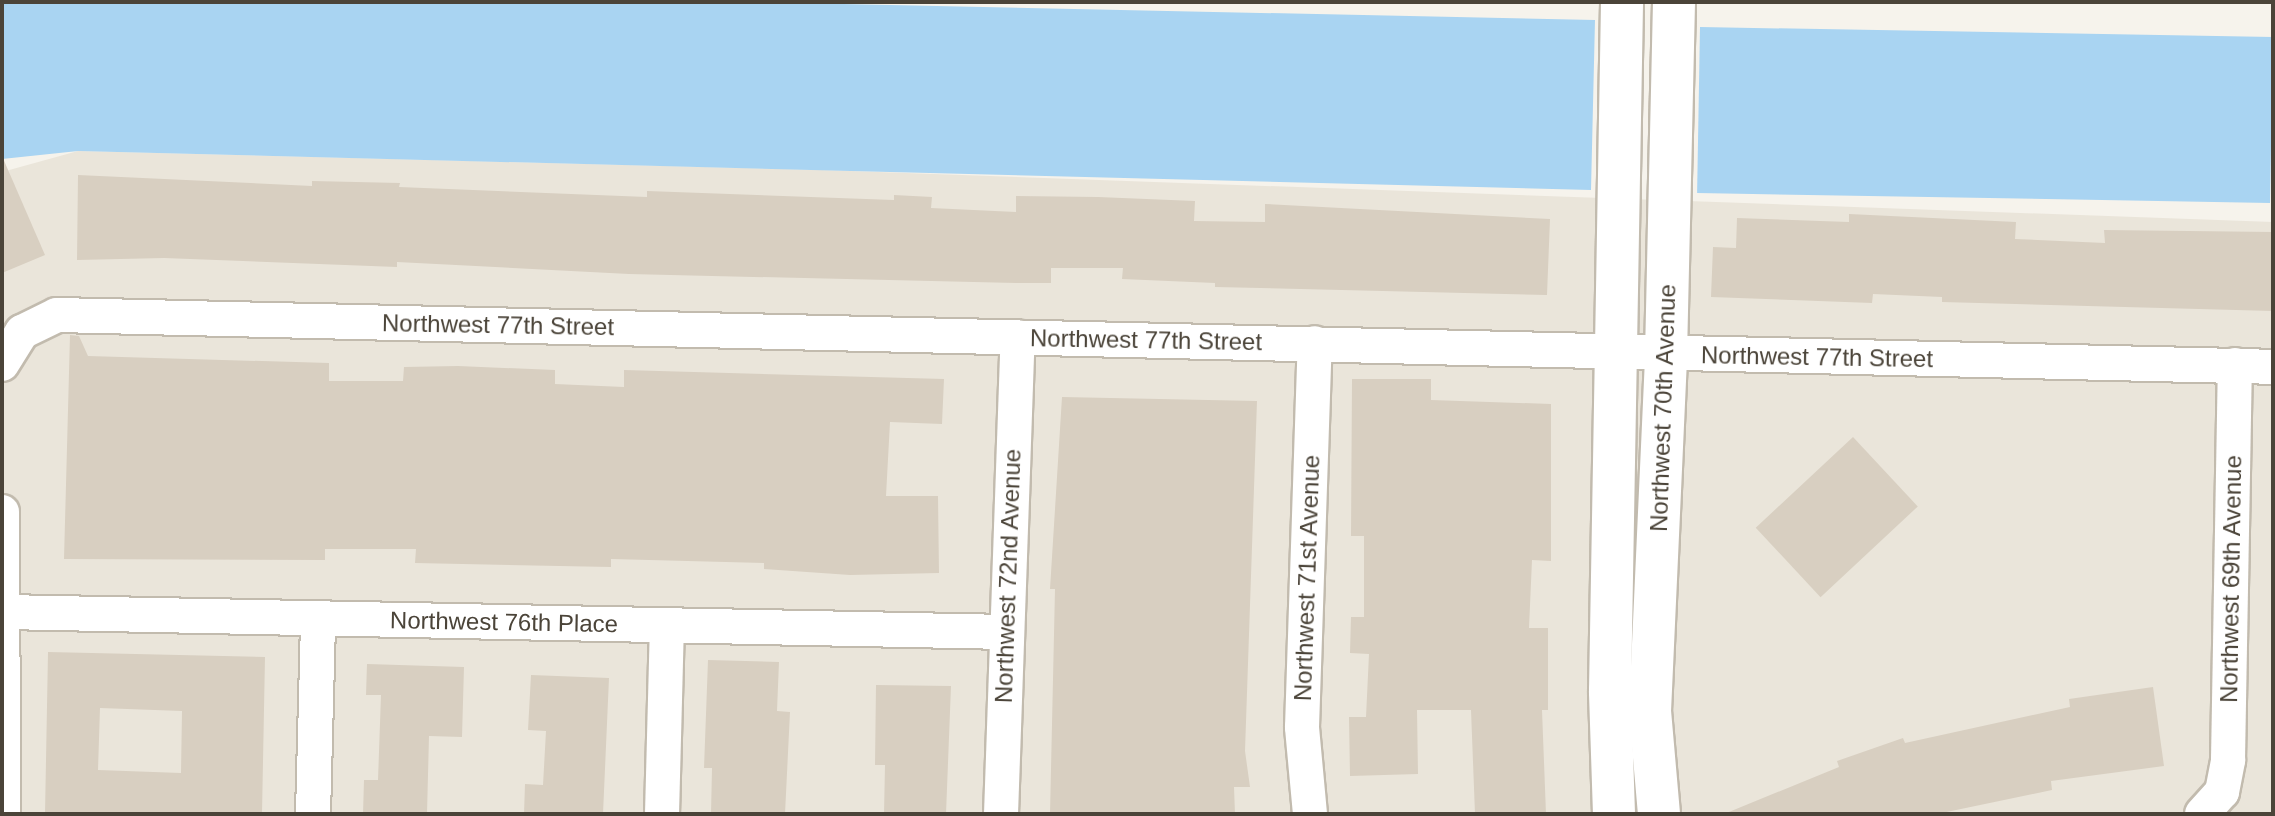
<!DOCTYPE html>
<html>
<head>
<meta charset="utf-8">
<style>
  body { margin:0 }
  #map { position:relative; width:2275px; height:816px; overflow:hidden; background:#f6f3ec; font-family:Helvetica,sans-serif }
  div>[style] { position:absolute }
  .residential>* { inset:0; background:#eae5da }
  .water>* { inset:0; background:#a9d4f2; transform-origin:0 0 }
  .building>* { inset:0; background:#d8cfc1; transform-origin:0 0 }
  .roads { filter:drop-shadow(2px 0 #c2bbae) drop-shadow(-2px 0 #c2bbae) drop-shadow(0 2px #c2bbae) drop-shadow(0 -2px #c2bbae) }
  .minor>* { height:34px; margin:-17px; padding:0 17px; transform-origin:17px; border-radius:17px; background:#fff }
  .tertiary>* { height:42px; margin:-21px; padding:0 21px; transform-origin:21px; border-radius:21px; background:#fff }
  span { translate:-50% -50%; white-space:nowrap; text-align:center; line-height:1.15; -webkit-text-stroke:6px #fff; paint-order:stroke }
  .street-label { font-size:24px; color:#4b4439 }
  .frame { position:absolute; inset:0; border:4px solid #4b4439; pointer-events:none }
</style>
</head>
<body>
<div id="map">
  <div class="residential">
    <i style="clip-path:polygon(78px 151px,822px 170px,2273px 222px,2273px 814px,2px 814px,2px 172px)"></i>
  </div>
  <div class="water">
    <i style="clip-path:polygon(2px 2px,745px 2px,1595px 20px,1591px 190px,78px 151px,2px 159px)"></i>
    <i style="left:1700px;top:27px;width:573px;height:166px;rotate:1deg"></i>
  </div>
  <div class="building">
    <i style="clip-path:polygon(2px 156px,45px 255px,2px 273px)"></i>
    <i style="clip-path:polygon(78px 175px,312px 186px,312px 181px,400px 183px,399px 187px,647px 197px,647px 191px,894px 200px,894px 195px,932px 197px,931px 208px,1016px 212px,1016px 196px,1098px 197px,1195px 201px,1194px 221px,1265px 222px,1265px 204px,1550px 219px,1547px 295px,1215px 287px,1215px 283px,1122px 279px,1123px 268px,1051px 268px,1051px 283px,1016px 283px,629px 274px,397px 262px,397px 267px,164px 258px,77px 260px)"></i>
    <i style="clip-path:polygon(1849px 214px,2016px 222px,2015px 239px,2105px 243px,2104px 230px,2273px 232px,2273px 311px,1942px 302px,1942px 297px,1873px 294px,1872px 303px,1711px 297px,1713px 247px,1736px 248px,1737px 218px,1849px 222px)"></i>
    <i style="clip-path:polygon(70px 335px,79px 336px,88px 356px,329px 363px,329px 381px,403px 381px,404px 367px,458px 366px,555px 370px,555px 384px,624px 387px,624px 370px,944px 379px,942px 424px,890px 422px,886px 496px,938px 496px,939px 573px,850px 575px,764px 569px,764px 563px,611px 559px,611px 567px,415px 563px,416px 549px,325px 549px,325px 560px,64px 559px)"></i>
    <i style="clip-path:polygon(1352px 379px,1431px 379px,1431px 400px,1551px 404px,1551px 561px,1532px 560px,1529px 628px,1548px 628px,1548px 710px,1542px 710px,1546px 814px,1475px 814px,1471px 710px,1417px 710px,1418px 774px,1350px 776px,1349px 717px,1366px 717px,1369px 654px,1350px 653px,1351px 617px,1364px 617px,1364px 536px,1351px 536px)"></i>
    <i style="clip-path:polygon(1062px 397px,1257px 401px,1245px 751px,1250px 787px,1234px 787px,1235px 814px,1050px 814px,1055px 589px,1050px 589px)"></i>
    <i style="left:1853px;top:437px;width:95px;height:133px;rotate:47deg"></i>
    <i style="clip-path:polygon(evenodd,48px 652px,265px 657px,262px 814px,45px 814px,48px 652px,100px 708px,182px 711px,181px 773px,98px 770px,100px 708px)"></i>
    <i style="clip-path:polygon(708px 660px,779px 662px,777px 711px,790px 712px,785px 814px,711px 814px,712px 768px,704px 768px)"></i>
    <i style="clip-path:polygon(367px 664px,464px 667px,462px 737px,429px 736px,427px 814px,363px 814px,364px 780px,378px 780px,381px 695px,366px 695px)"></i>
    <i style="clip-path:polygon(531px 675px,609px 678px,603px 814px,524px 814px,525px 784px,543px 785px,546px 731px,528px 730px)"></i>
    <i style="clip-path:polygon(876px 685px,951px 686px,946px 814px,884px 814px,885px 765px,875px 765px)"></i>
    <i style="clip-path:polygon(2153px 687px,2164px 766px,2051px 781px,2052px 790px,1937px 814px,1724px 814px,1839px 767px,1837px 761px,1903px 738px,1905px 743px,2070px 707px,2069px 699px)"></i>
  </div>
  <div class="roads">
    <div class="minor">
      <i style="left:2px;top:364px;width:38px;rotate:-58deg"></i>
      <i style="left:22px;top:332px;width:39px;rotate:-26deg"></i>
      <i style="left:57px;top:315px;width:2217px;rotate:1.34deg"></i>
      <i style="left:2px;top:512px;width:302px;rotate:89.8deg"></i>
      <i style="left:3px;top:612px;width:1002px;rotate:1.14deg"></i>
      <i style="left:313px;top:814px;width:196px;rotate:-88.5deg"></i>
      <i style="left:662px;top:814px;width:189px;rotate:-88.5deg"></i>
      <i style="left:1001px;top:814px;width:477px;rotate:-88deg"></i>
      <i style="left:1310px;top:814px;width:87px;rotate:-95.3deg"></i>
      <i style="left:1302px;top:727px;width:384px;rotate:-88.1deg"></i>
      <i style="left:2202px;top:814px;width:30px;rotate:-48deg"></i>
      <i style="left:2222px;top:792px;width:33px;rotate:-79deg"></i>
      <i style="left:2228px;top:760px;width:395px;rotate:-89deg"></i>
    </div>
    <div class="tertiary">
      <i style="left:1614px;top:814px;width:123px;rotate:-91.9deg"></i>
      <i style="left:1610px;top:691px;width:689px;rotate:-89deg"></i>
      <i style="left:1659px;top:814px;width:103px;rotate:-95deg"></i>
      <i style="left:1650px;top:711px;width:356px;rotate:-87.4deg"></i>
      <i style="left:1666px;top:355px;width:353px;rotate:-88.7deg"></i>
    </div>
  </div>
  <div class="street-label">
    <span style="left:498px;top:325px;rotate:1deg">Northwest 77th Street</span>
    <span style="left:1146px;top:340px;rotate:1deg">Northwest 77th Street</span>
    <span style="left:1817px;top:357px;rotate:1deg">Northwest 77th Street</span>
    <span style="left:1663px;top:408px;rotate:-88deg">Northwest 70th Avenue</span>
    <span style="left:1008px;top:576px;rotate:-88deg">Northwest 72nd Avenue</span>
    <span style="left:1307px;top:578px;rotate:-88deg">Northwest 71st Avenue</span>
    <span style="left:2231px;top:579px;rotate:-89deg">Northwest 69th Avenue</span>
    <span style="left:504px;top:622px;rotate:1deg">Northwest 76th Place</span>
  </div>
  <div class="frame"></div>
</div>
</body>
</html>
